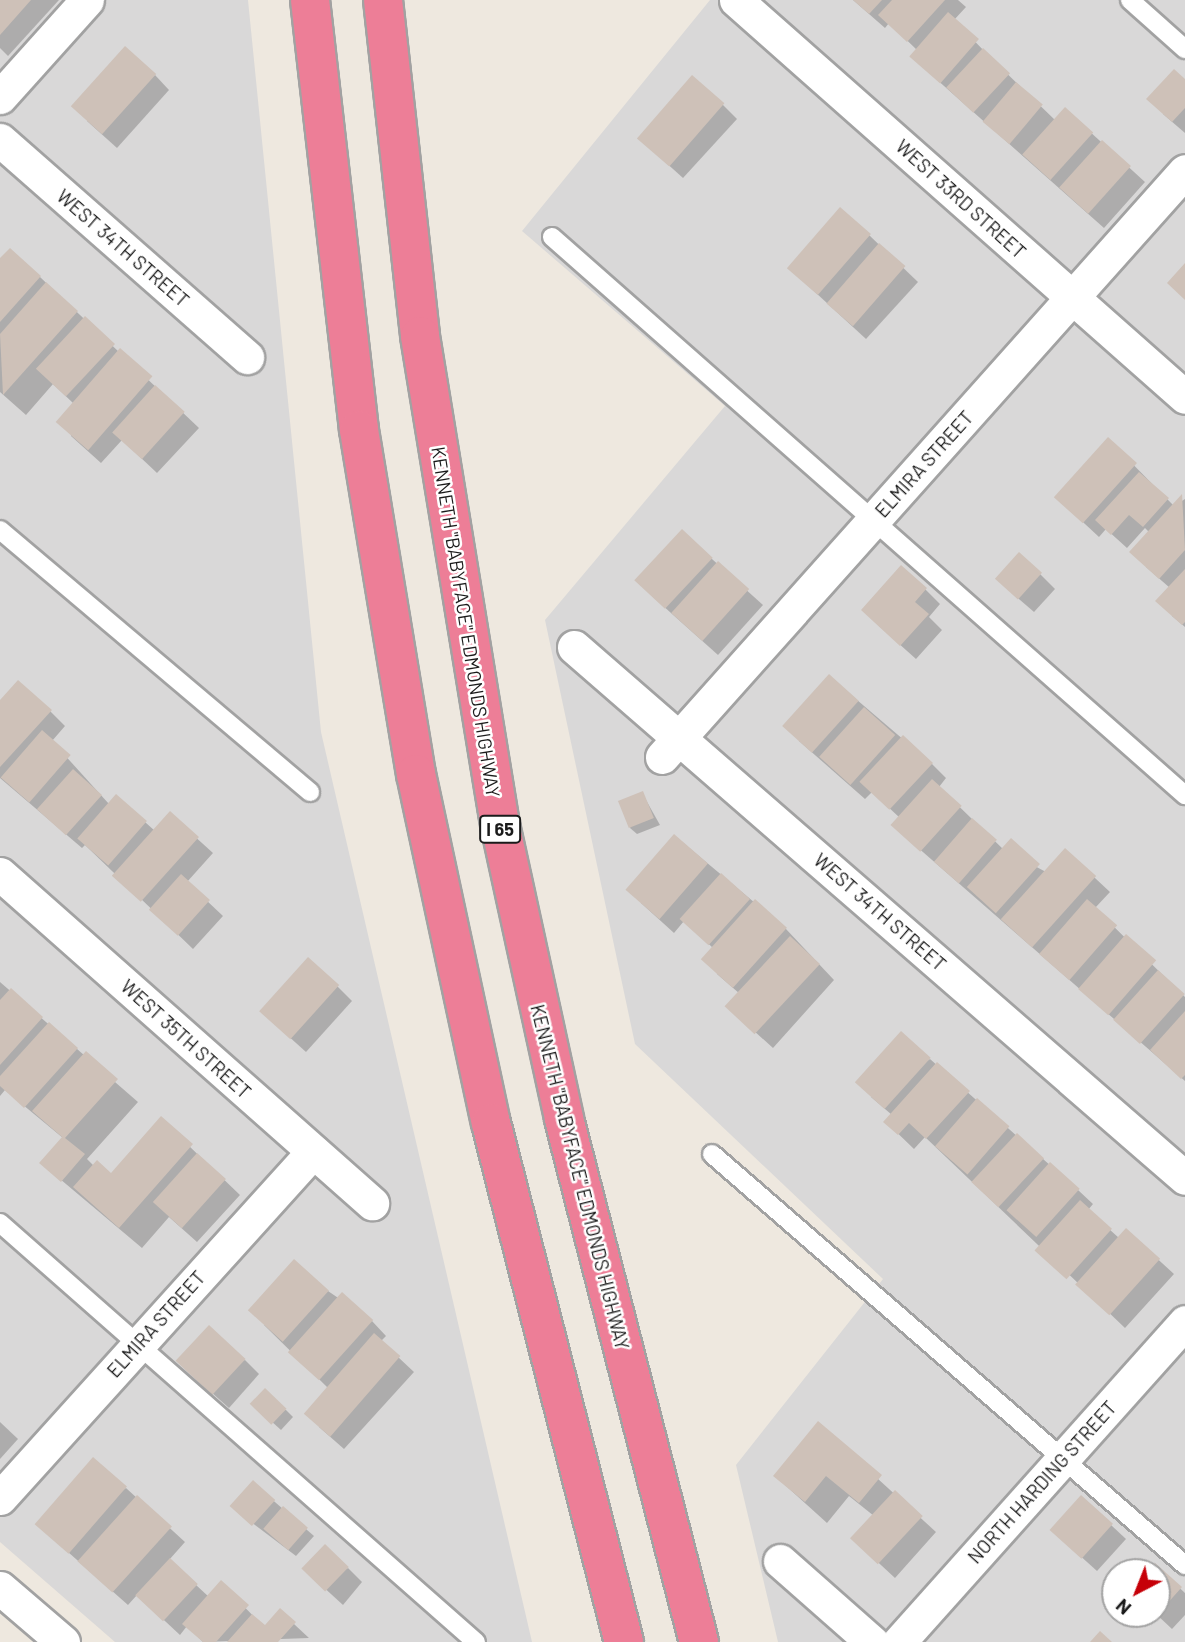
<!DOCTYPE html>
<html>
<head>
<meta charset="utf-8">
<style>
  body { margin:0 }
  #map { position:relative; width:1185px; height:1642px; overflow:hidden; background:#eee8df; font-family:Barlow,sans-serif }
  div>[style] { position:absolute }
  .residential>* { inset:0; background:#d9d8d8 }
  .shadow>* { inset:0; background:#0003 }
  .building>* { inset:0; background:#cec1b8; transform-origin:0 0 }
  .roads { filter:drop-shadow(2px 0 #a2a2a2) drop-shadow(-2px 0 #a2a2a2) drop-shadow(0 2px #a2a2a2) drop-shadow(0 -2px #a2a2a2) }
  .lane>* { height:18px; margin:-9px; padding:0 9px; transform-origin:9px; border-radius:9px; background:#fff }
  .street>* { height:33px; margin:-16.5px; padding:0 16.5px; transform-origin:16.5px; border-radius:16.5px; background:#fff }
  .highway>* { height:38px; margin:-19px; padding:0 19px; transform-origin:19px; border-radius:19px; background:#ed7e97 }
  span { translate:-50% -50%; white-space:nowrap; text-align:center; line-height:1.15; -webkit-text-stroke:5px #fff; paint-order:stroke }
  .shield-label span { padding:2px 5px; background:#fff; border:2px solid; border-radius:5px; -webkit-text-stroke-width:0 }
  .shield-label { font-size:18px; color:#1b1b1b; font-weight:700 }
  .street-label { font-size:19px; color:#1b1b1b }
  .north { position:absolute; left:1101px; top:1558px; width:70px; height:70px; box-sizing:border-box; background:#fff; border:2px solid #a4a4a4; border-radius:50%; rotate:222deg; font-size:19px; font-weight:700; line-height:28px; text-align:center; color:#1b1b1b }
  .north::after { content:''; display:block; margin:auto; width:24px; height:32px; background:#c60008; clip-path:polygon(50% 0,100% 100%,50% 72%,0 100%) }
</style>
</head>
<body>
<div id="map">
  <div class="residential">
    <i style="clip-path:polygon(0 0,248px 0,321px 732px,532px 1642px,115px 1642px,0 1542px)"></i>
    <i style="clip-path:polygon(evenodd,710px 0,1185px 0,1185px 1642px,778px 1642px,736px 1465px,883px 1279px,635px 1044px,545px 620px,725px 406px,522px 231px,710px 0,1115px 1572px,1157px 1572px,1157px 1614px,1115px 1614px,1115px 1572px)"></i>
  </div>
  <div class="shadow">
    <i style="clip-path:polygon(0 0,59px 0,8px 56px,0 48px)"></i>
    <i style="clip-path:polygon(853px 0,958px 0,966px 7px,954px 20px,990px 57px,1055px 120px,1065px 109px,1145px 182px,1104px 228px,926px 70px,917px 50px,889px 23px,885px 28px)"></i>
    <i style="clip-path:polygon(155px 75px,169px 90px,117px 148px,87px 121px)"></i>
    <i style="clip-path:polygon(1185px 81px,1185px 133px,1163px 114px)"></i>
    <i style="clip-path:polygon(722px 104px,737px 119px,683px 178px,653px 151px)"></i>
    <i style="clip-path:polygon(869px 235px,918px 282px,866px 339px,803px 281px)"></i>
    <i style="clip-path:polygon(0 261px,40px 277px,199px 428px,157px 473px,122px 440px,101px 463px,71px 436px,73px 403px,53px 384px,26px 415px,0 392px)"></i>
    <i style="clip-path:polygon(1108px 439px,1174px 506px,1185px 499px,1185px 627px,1172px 616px,1170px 588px,1146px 567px,1150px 533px,1145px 528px,1127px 548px,1106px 529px,1099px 537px,1071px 511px)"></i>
    <i style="clip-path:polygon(682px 532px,763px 605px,718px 655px,652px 596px)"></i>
    <i style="clip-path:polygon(1020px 554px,1055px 589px,1034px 612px,1012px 593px)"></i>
    <i style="clip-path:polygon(925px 589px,940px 604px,929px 617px,942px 630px,916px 659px,878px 625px)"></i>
    <i style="clip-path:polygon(829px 676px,932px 764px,946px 778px,939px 787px,1003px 849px,1046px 872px,1066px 851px,1110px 892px,1095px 908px,1185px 997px,1185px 1081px,908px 839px,900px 818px,872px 792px,865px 799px,799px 741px)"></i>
    <i style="clip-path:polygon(0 702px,50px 711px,65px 726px,52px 741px,109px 804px,116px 796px,155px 831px,170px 814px,213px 853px,187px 882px,223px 916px,193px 949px,85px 845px,82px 848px,0 778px)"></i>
    <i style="clip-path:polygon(642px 793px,660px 825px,637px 834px,630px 828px)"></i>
    <i style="clip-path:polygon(675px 836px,786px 929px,834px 980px,773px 1048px,743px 1021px,740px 994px,717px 974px,713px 948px,684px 921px,674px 933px,641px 903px)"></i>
    <i style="clip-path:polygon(0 982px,138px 1102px,87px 1159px,94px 1166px,111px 1175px,161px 1119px,240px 1195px,197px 1242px,169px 1217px,142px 1248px,41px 1163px,63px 1138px,5px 1090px,0 1096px)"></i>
    <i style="clip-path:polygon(337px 986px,352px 1001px,306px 1052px,276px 1025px)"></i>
    <i style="clip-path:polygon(930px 1059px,1078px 1190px,1093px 1204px,1088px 1210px,1119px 1238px,1126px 1230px,1174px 1274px,1125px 1328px,925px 1137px,914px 1149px,886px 1122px,892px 1115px,871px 1097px)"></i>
    <i style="clip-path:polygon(328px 1291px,372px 1321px,386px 1336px,381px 1341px,414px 1372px,344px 1449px,319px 1427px,327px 1387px,264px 1325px)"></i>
    <i style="clip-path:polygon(245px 1360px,259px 1374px,229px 1408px,193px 1376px)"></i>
    <i style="clip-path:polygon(286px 1410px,293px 1417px,281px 1430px,260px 1411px)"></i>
    <i style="clip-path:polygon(0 1422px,18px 1439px,0 1459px)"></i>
    <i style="clip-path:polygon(818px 1424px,936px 1532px,895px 1578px,868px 1553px,874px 1516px,849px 1496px,827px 1523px,775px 1476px)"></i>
    <i style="clip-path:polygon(253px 1483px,314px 1536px,296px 1556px,239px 1513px)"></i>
    <i style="clip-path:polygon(126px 1488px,185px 1542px,169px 1560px,209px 1597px,221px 1583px,265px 1628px,280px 1611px,309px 1638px,203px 1642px,187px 1626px,180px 1635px,137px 1595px,128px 1605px,51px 1537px)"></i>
    <i style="clip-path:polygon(1111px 1525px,1126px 1539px,1097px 1571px,1067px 1544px)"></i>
    <i style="clip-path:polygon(1156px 1566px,1185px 1593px,1185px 1615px,1172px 1629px,1156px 1614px,1157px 1572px,1150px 1572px)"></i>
    <i style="clip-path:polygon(348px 1568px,362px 1582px,343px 1605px,320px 1584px)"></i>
  </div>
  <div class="building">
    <i style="clip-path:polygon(0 0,31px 0,0 35px)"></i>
    <i style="clip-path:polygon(853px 0,882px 0,869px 14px)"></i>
    <i style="clip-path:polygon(892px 0,945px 0,907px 42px,878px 15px)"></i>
    <i style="left:948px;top:12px;width:41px;height:59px;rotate:41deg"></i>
    <i style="left:125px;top:46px;width:42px;height:81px;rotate:42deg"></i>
    <i style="left:983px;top:48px;width:37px;height:54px;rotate:43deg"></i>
    <i style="clip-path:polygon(1174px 69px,1185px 79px,1185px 108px,1172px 122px,1146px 99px)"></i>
    <i style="left:692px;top:75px;width:43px;height:84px;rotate:41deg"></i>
    <i style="left:1016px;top:82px;width:35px;height:52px;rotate:40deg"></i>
    <i style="left:1065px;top:107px;width:38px;height:64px;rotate:42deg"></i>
    <i style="left:1102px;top:140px;width:39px;height:64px;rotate:42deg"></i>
    <i style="left:840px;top:207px;width:41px;height:81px;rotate:41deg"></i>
    <i style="left:879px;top:243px;width:35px;height:80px;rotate:41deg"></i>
    <i style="clip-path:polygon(10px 248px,41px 276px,0 322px,0 258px)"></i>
    <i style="clip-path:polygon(1185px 263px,1185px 300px,1167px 283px)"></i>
    <i style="clip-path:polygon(46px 282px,78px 311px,3px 395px,0 334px)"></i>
    <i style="left:85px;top:316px;width:41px;height:72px;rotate:43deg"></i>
    <i style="left:120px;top:348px;width:43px;height:98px;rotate:41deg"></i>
    <i style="left:155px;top:385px;width:40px;height:64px;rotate:42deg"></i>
    <i style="left:1108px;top:437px;width:39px;height:81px;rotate:42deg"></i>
    <i style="clip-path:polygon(1139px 472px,1169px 498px,1143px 527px,1129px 515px,1111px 535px,1095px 520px)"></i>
    <i style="clip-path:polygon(1182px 494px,1185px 550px,1159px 579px,1129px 552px)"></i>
    <i style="left:682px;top:529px;width:42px;height:70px;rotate:43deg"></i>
    <i style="left:1019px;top:552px;width:31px;height:36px;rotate:42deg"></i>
    <i style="left:718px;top:561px;width:42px;height:70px;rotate:42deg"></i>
    <i style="clip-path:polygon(901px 565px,927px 588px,915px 602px,929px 614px,900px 646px,861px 610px)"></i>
    <i style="clip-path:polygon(1185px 569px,1185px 622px,1182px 625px,1155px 601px)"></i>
    <i style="left:829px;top:674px;width:40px;height:70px;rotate:42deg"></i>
    <i style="clip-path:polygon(18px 680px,52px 710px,0 767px,0 700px)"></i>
    <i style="left:864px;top:707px;width:42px;height:67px;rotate:42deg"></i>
    <i style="left:42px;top:730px;width:38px;height:63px;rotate:41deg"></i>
    <i style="left:903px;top:735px;width:41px;height:64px;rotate:43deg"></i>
    <i style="left:73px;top:769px;width:39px;height:54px;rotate:42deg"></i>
    <i style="left:932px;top:779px;width:40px;height:62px;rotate:42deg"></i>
    <i style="left:643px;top:791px;width:29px;height:27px;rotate:68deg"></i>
    <i style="left:116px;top:794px;width:41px;height:59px;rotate:41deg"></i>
    <i style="left:170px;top:811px;width:39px;height:87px;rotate:42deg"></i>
    <i style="left:972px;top:818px;width:33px;height:58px;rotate:41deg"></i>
    <i style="left:674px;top:834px;width:45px;height:74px;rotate:41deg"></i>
    <i style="left:1011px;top:838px;width:39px;height:66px;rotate:42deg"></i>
    <i style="left:1065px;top:848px;width:42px;height:96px;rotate:42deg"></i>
    <i style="left:721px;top:873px;width:39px;height:62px;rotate:42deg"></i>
    <i style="left:181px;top:874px;width:39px;height:48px;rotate:42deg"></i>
    <i style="left:755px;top:899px;width:43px;height:81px;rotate:42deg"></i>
    <i style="left:1087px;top:899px;width:40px;height:73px;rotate:41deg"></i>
    <i style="left:1126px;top:934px;width:40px;height:73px;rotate:41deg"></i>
    <i style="left:790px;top:936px;width:41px;height:96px;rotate:43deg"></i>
    <i style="left:308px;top:957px;width:42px;height:73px;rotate:42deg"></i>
    <i style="left:1158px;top:970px;width:36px;height:67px;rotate:42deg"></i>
    <i style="clip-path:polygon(11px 988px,43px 1017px,0 1065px,0 1000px)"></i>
    <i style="clip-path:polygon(1185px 1011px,1185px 1075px,1181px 1079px,1150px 1050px)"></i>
    <i style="clip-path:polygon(49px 1022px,78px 1048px,24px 1108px,0 1086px,0 1076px)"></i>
    <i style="left:901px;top:1031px;width:40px;height:69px;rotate:42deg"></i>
    <i style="clip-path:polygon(86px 1051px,118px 1079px,65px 1138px,85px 1154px,61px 1182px,39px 1163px,62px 1137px,32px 1111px)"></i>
    <i style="clip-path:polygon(937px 1062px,970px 1091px,926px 1139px,909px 1123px,898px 1135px,883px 1122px)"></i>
    <i style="left:977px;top:1098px;width:43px;height:64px;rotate:41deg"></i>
    <i style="clip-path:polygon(161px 1116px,193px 1144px,119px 1228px,73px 1187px,97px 1160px,111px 1173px)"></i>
    <i style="left:1017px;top:1133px;width:37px;height:67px;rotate:43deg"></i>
    <i style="left:197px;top:1153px;width:39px;height:66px;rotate:42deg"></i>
    <i style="left:1050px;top:1162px;width:40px;height:65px;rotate:42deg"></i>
    <i style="left:1080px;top:1200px;width:43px;height:68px;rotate:42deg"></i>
    <i style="left:1126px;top:1228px;width:46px;height:76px;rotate:42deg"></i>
    <i style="left:294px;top:1259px;width:47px;height:69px;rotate:42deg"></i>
    <i style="left:342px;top:1292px;width:42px;height:81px;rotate:42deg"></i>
    <i style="left:209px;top:1325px;width:50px;height:49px;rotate:43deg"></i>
    <i style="left:374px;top:1333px;width:35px;height:107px;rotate:41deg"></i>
    <i style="left:265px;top:1388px;width:30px;height:22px;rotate:44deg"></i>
    <i style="clip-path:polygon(818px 1421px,882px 1475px,859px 1503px,826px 1476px,805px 1502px,773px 1476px)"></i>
    <i style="left:93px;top:1457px;width:45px;height:89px;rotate:41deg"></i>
    <i style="left:253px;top:1480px;width:30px;height:35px;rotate:42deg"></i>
    <i style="left:895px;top:1490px;width:38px;height:66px;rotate:43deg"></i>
    <i style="left:137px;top:1495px;width:47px;height:89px;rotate:42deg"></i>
    <i style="left:1081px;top:1495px;width:43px;height:47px;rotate:42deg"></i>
    <i style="left:283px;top:1506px;width:33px;height:30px;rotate:41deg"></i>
    <i style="left:325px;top:1544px;width:33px;height:34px;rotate:44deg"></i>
    <i style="left:170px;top:1558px;width:38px;height:51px;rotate:43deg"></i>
    <i style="clip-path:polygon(1155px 1563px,1182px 1587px,1157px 1615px,1157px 1572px,1148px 1572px)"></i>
    <i style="clip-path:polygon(221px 1580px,249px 1605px,216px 1642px,203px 1642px,182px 1624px)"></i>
    <i style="clip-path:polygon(280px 1608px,296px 1622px,278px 1642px,227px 1642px,252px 1614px,265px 1625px)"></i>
    <i style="clip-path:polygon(1100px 1631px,1112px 1642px,1090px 1642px)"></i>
  </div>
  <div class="roads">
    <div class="lane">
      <i style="left:1130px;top:0;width:74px;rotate:41.7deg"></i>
      <i style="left:552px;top:237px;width:844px;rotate:41.4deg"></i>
      <i style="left:0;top:530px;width:406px;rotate:40.2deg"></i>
      <i style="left:712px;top:1154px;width:627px;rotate:40.99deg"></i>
      <i style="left:0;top:1223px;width:634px;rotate:41.36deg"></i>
    </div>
    <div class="street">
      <i style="left:736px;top:0;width:599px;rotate:41.48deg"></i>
      <i style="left:0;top:97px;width:130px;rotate:-48.1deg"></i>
      <i style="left:0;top:140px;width:329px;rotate:41.3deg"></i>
      <i style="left:574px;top:647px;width:809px;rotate:40.99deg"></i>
      <i style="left:662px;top:757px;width:785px;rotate:-48.25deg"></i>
      <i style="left:0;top:874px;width:497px;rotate:41.5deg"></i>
      <i style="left:0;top:1498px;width:467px;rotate:-47.9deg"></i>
      <i style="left:780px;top:1561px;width:123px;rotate:41.4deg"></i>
      <i style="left:0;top:1588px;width:83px;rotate:40.6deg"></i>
      <i style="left:899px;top:1642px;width:429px;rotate:-48.2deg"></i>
    </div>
    <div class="highway">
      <i style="left:310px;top:0;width:433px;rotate:83.5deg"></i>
      <i style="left:359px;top:430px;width:349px;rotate:80.6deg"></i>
      <i style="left:416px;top:774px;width:357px;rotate:77.9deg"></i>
      <i style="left:491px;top:1123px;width:536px;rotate:75.63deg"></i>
      <i style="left:383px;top:0;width:338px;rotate:83.7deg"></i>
      <i style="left:420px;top:336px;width:500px;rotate:80.7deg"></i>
      <i style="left:501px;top:829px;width:297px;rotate:77.7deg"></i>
      <i style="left:564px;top:1119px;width:540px;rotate:75.53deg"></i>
    </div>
  </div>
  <div class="shield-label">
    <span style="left:500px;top:829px">I 65</span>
  </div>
  <div class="street-label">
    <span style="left:961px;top:199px;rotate:42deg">WEST 33RD STREET</span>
    <span style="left:123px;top:248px;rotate:41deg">WEST 34TH STREET</span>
    <span style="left:924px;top:464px;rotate:-48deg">ELMIRA STREET</span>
    <span style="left:466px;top:622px;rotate:81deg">KENNETH "BABYFACE" EDMONDS HIGHWAY</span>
    <span style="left:880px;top:912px;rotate:41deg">WEST 34TH STREET</span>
    <span style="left:186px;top:1039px;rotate:42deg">WEST 35TH STREET</span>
    <span style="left:580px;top:1177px;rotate:76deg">KENNETH "BABYFACE" EDMONDS HIGHWAY</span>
    <span style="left:156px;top:1324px;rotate:-48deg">ELMIRA STREET</span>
    <span style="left:1042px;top:1482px;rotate:-48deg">NORTH HARDING STREET</span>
  </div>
  <div class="north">N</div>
</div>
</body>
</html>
